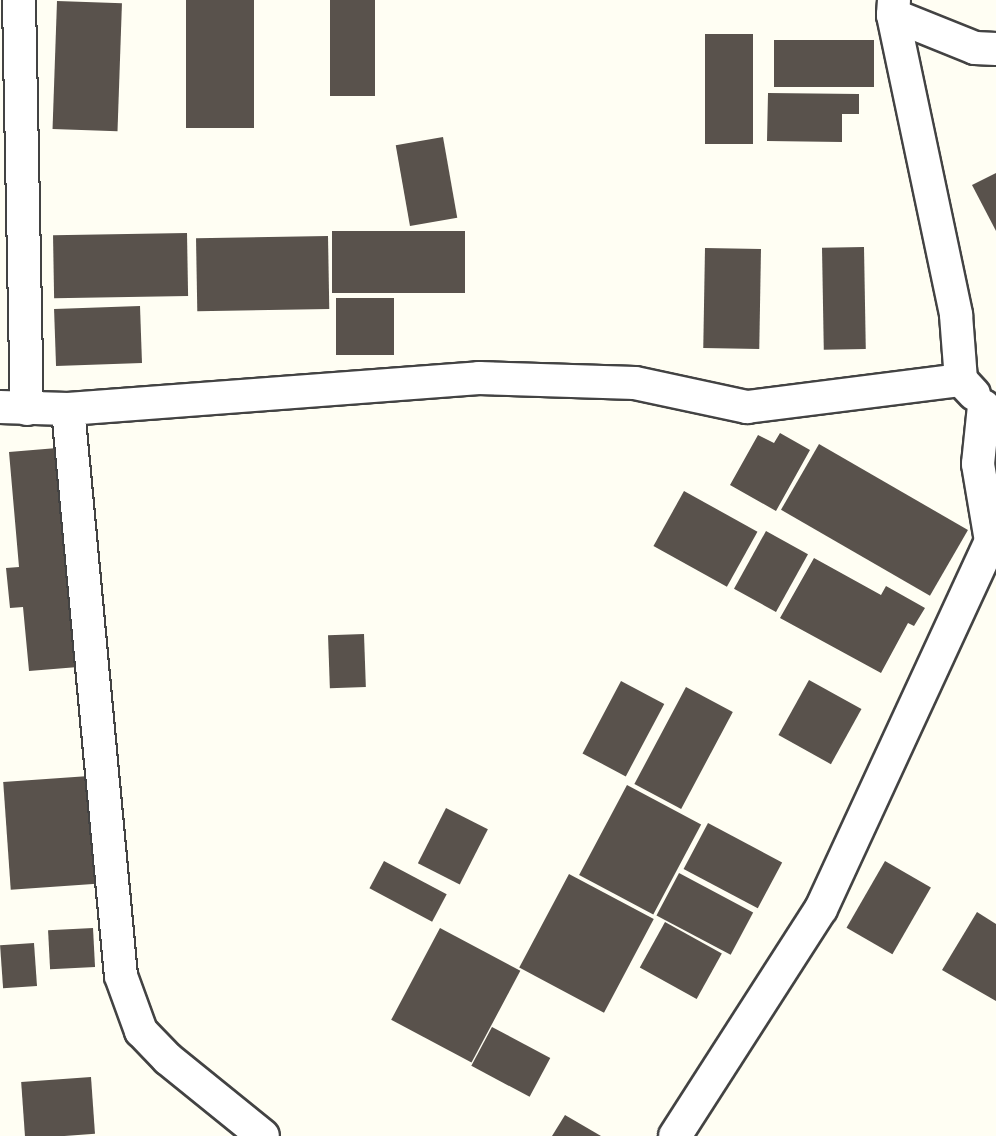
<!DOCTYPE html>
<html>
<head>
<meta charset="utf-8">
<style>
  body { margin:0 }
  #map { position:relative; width:996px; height:1136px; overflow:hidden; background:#fffef3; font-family:"Playfair Display",serif }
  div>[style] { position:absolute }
  .building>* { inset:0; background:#59524c; transform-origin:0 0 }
  .roads { filter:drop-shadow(2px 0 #434343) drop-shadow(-2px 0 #434343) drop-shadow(0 2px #434343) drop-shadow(0 -2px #434343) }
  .street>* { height:32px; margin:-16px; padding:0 16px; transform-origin:16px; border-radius:16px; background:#fff }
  span { translate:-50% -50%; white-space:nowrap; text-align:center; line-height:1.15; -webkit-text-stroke:10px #fff; paint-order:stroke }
</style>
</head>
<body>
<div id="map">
  <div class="building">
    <i style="left:186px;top:0;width:68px;height:128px"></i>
    <i style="left:330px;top:0;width:45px;height:96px"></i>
    <i style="left:57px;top:1px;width:65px;height:128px;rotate:2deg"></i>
    <i style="left:705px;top:34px;width:48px;height:110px"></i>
    <i style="left:774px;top:40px;width:100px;height:47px"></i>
    <i style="clip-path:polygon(768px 93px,859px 94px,859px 114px,842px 114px,842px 142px,767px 141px)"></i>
    <i style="left:443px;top:137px;width:82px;height:48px;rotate:80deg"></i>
    <i style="clip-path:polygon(996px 173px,996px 231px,972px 185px)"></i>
    <i style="left:465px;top:231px;width:62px;height:133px;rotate:90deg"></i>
    <i style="left:187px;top:233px;width:63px;height:134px;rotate:89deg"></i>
    <i style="left:328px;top:236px;width:73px;height:132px;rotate:89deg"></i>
    <i style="left:864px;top:247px;width:102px;height:42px;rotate:89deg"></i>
    <i style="left:705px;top:248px;width:56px;height:100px;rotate:1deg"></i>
    <i style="left:336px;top:298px;width:58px;height:57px"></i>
    <i style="left:140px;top:306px;width:57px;height:86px;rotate:88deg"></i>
    <i style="clip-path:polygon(780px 433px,810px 450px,776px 511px,730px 485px,758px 435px,774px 443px)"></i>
    <i style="left:819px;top:444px;width:172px;height:76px;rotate:30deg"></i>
    <i style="clip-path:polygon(57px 448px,78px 667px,29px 671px,23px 607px,10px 608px,6px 568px,19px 567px,9px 452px)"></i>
    <i style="left:684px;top:491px;width:84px;height:63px;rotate:29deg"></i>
    <i style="left:766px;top:531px;width:48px;height:66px;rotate:29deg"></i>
    <i style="clip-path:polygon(814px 558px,881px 595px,886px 586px,925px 608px,914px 626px,908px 623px,881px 673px,780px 618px)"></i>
    <i style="left:364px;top:634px;width:53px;height:36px;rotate:88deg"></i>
    <i style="left:809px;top:680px;width:60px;height:63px;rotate:29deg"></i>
    <i style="left:621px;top:681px;width:49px;height:82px;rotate:28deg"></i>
    <i style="left:686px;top:687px;width:53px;height:110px;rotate:28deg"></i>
    <i style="left:89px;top:776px;width:108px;height:86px;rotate:86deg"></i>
    <i style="left:627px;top:785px;width:84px;height:102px;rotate:28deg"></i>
    <i style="left:446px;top:808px;width:47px;height:62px;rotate:27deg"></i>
    <i style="left:708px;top:823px;width:84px;height:52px;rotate:28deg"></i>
    <i style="left:384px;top:861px;width:71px;height:31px;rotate:28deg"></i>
    <i style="left:885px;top:861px;width:53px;height:77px;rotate:30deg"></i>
    <i style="left:679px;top:873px;width:84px;height:48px;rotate:28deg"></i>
    <i style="left:569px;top:874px;width:96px;height:106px;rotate:28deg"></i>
    <i style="clip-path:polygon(977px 912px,996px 924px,996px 1001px,942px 970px)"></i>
    <i style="left:665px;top:922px;width:65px;height:52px;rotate:29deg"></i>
    <i style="left:93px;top:928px;width:39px;height:45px;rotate:87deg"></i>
    <i style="left:440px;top:928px;width:91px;height:104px;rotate:28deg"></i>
    <i style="left:34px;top:943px;width:43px;height:34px;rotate:86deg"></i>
    <i style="left:492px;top:1027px;width:66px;height:44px;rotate:28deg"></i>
    <i style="left:91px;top:1077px;width:57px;height:70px;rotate:86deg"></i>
    <i style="clip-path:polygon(565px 1115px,601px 1136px,552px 1136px)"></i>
  </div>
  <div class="roads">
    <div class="street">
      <i style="left:19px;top:0;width:409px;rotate:88.9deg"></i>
      <i style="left:894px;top:0;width:15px;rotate:94deg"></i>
      <i style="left:893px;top:15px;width:307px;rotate:78.1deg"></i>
      <i style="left:956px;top:315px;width:65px;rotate:85.6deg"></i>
      <i style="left:961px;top:380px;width:19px;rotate:47deg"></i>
      <i style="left:893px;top:15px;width:88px;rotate:21.9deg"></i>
      <i style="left:975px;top:48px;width:21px;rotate:3deg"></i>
      <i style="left:0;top:407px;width:68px;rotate:1.7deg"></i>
      <i style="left:68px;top:409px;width:412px;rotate:-4.3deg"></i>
      <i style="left:479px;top:378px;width:156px;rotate:1.8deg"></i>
      <i style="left:635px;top:383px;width:115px;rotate:12.1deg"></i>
      <i style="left:747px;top:407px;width:216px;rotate:-7.2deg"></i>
      <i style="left:68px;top:409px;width:569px;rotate:84.66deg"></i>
      <i style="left:121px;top:976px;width:59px;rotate:70deg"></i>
      <i style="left:141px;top:1031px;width:39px;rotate:46deg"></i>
      <i style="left:168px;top:1059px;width:122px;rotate:39deg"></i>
      <i style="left:675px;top:1136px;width:270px;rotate:-57.3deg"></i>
      <i style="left:821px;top:909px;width:405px;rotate:-65.2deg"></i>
      <i style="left:991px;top:541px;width:78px;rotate:-99.6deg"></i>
      <i style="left:978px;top:464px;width:58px;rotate:-84.1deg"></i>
    </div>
  </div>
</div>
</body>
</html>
